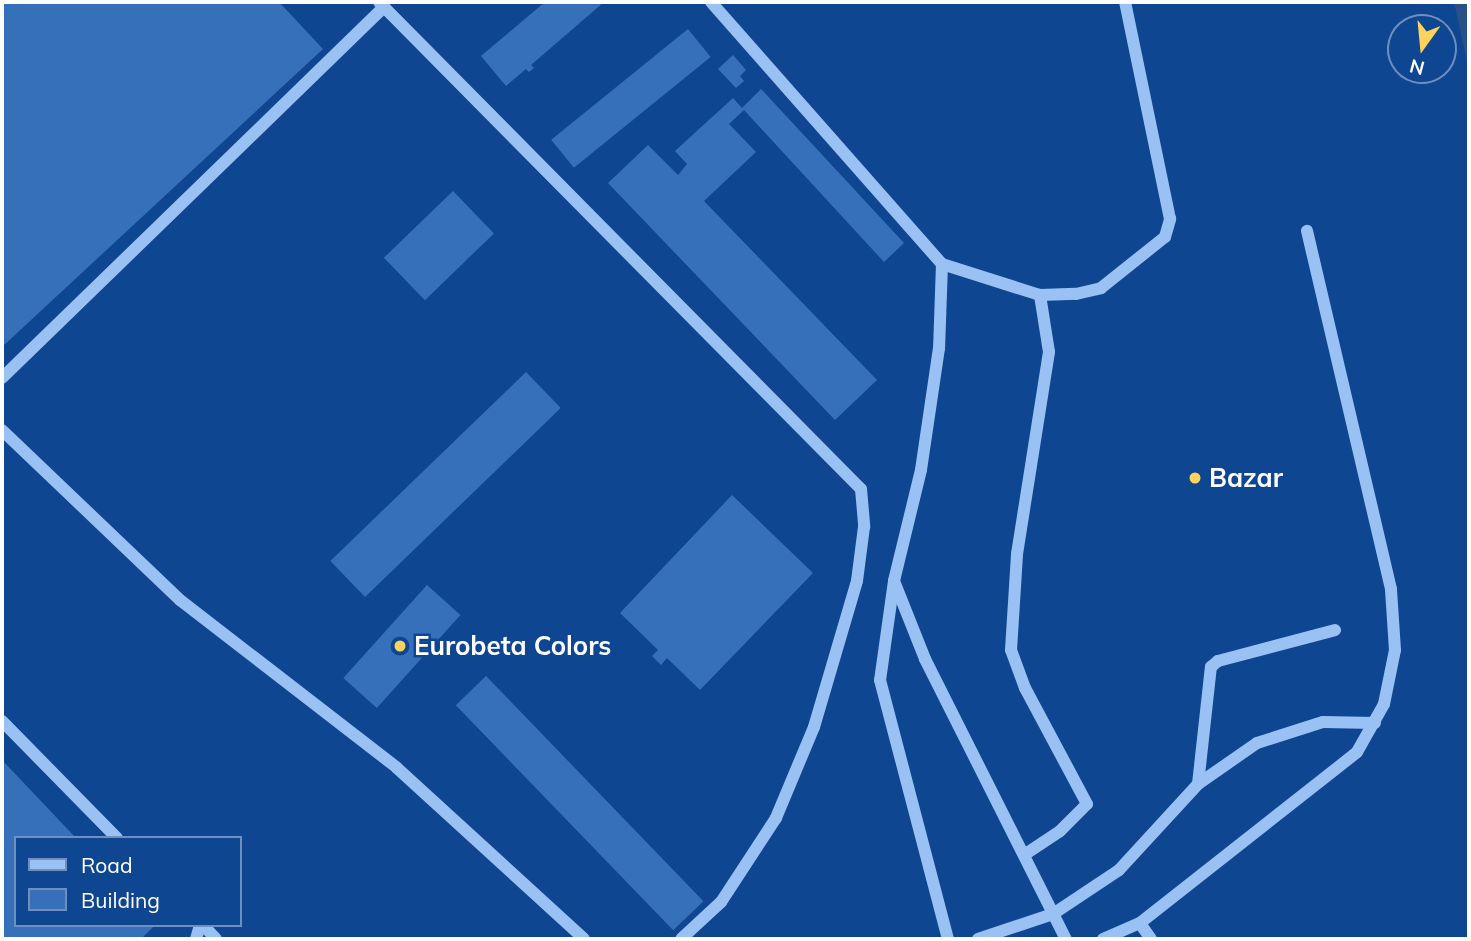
<!DOCTYPE html>
<html>
<head>
<meta charset="utf-8">
<style>
  body { margin:0 }
  #map { position:relative; width:1471px; height:941px; overflow:hidden; background:#0f4691; font-family:Mulish,sans-serif }
  div>[style] { position:absolute }
  .water>* { inset:0; background:#285188 }
  .building>* { inset:0; background:#3770ba; transform-origin:0 0 }
  .minor>* { height:12px; margin:-6px; padding:0 6px; transform-origin:6px; border-radius:6px; background:#9ac1f3 }
  .dots>* { width:19px; height:19px; translate:-50% -50%; box-sizing:border-box; border:4px solid #0f4691; border-radius:50% }
  span { translate:-50% -50%; white-space:nowrap; text-align:center; line-height:1.15; -webkit-text-stroke:5px #0f4691; paint-order:stroke }
  .poi-label { font-size:26px; color:#fff; font-weight:700 }
  .left { translate:0 -50%; text-align:left }
  .frame { position:absolute; inset:0; border:4px solid #fff; pointer-events:none }
  .legend { position:absolute; left:14px; top:836px; width:228px; height:91px; box-sizing:border-box; background:#0f4691; border:2px solid #6f90bd; margin:0; padding:9px 12px; list-style:none; font-size:21px; color:#fff }
  .legend li { display:flex; align-items:center; gap:14px; height:35px }
  .legend b { width:35px; border:2px solid #6f90bd }
  .north { position:absolute; left:1387px; top:14px; width:70px; height:70px; box-sizing:border-box; background:#0f4691; border:2px solid #6f90bd; border-radius:50%; rotate:195deg; font-size:19px; font-weight:700; line-height:28px; text-align:center; color:#fff }
  .north::after { content:''; display:block; margin:auto; width:24px; height:32px; background:#ffd25c; clip-path:polygon(50% 0,100% 100%,50% 72%,0 100%) }
</style>
</head>
<body>
<div id="map">
  <div class="water">
    <i style="clip-path:polygon(1454px 2px,1469px 2px,1469px 71px)"></i>
  </div>
  <div class="building">
    <i style="clip-path:polygon(2px 2px,279px 2px,323px 49px,2px 347px)"></i>
    <i style="clip-path:polygon(545px 2px,604px 2px,531px 65px,534px 68px,529px 72px,526px 69px,506px 86px,481px 56px)"></i>
    <i style="left:688px;top:29px;width:36px;height:176px;rotate:51deg"></i>
    <i style="clip-path:polygon(733px 55px,746px 70px,740px 76px,744px 81px,736px 88px,718px 69px)"></i>
    <i style="clip-path:polygon(761px 89px,904px 243px,884px 262px,744px 110px,729px 124px,756px 152px,704px 201px,877px 380px,835px 420px,608px 183px,648px 145px,678px 175px,687px 164px,675px 151px,733px 98px,742px 108px)"></i>
    <i style="left:453px;top:191px;width:59px;height:96px;rotate:46deg"></i>
    <i style="left:526px;top:372px;width:50px;height:272px;rotate:46deg"></i>
    <i style="clip-path:polygon(732px 495px,813px 573px,700px 690px,667px 658px,661px 665px,652px 656px,658px 650px,620px 613px)"></i>
    <i style="left:427px;top:585px;width:45px;height:125px;rotate:42deg"></i>
    <i style="left:486px;top:676px;width:313px;height:42px;rotate:46deg"></i>
    <i style="clip-path:polygon(2px 760px,76px 838px,16px 838px,16px 925px,155px 925px,141px 939px,2px 939px)"></i>
  </div>
  <div class="minor">
    <i style="left:379px;top:2px;width:685px;rotate:45.3deg"></i>
    <i style="left:861px;top:489px;width:38px;rotate:85deg"></i>
    <i style="left:864px;top:527px;width:54px;rotate:97.4deg"></i>
    <i style="left:857px;top:581px;width:152px;rotate:106.4deg"></i>
    <i style="left:814px;top:727px;width:99px;rotate:112.7deg"></i>
    <i style="left:776px;top:818px;width:100px;rotate:123.2deg"></i>
    <i style="left:721px;top:902px;width:54px;rotate:137.2deg"></i>
    <i style="left:711px;top:2px;width:349px;rotate:48.6deg"></i>
    <i style="left:942px;top:264px;width:84px;rotate:92deg"></i>
    <i style="left:939px;top:348px;width:123px;rotate:98.4deg"></i>
    <i style="left:921px;top:470px;width:114px;rotate:103.7deg"></i>
    <i style="left:894px;top:581px;width:100px;rotate:98deg"></i>
    <i style="left:880px;top:680px;width:268px;rotate:75.3deg"></i>
    <i style="left:942px;top:264px;width:103px;rotate:17.6deg"></i>
    <i style="left:1040px;top:295px;width:36px;rotate:-2deg"></i>
    <i style="left:1076px;top:294px;width:26px;rotate:-13deg"></i>
    <i style="left:1101px;top:288px;width:82px;rotate:-38.6deg"></i>
    <i style="left:1165px;top:237px;width:19px;rotate:-74deg"></i>
    <i style="left:1170px;top:219px;width:222px;rotate:-101.7deg"></i>
    <i style="left:2px;top:378px;width:533px;rotate:-44.16deg"></i>
    <i style="left:2px;top:430px;width:246px;rotate:43.7deg"></i>
    <i style="left:180px;top:600px;width:274px;rotate:37.7deg"></i>
    <i style="left:397px;top:768px;width:253px;rotate:42.4deg"></i>
    <i style="left:894px;top:581px;width:84px;rotate:68.3deg"></i>
    <i style="left:925px;top:659px;width:313px;rotate:63.3deg"></i>
    <i style="left:2px;top:721px;width:164px;rotate:45.5deg"></i>
    <i style="left:1198px;top:784px;width:118px;rotate:-83.7deg"></i>
    <i style="left:1211px;top:667px;width:9px;rotate:-41deg"></i>
    <i style="left:1218px;top:661px;width:121px;rotate:-14.8deg"></i>
    <i style="left:1024px;top:855px;width:43px;rotate:-33.7deg"></i>
    <i style="left:1060px;top:831px;width:38px;rotate:-45deg"></i>
    <i style="left:1087px;top:804px;width:132px;rotate:-118.1deg"></i>
    <i style="left:1025px;top:688px;width:40px;rotate:-110.2deg"></i>
    <i style="left:1011px;top:650px;width:96px;rotate:-86.4deg"></i>
    <i style="left:1017px;top:554px;width:205px;rotate:-81deg"></i>
    <i style="left:1049px;top:352px;width:58px;rotate:-99deg"></i>
    <i style="left:203px;top:925px;width:19px;rotate:47deg"></i>
    <i style="left:196px;top:939px;width:15px;rotate:-74deg"></i>
    <i style="left:978px;top:939px;width:79px;rotate:-18.4deg"></i>
    <i style="left:1053px;top:914px;width:79px;rotate:-33.7deg"></i>
    <i style="left:1119px;top:870px;width:117px;rotate:-47.4deg"></i>
    <i style="left:1198px;top:784px;width:72px;rotate:-34.8deg"></i>
    <i style="left:1257px;top:743px;width:69px;rotate:-17.7deg"></i>
    <i style="left:1323px;top:722px;width:52px;rotate:1.1deg"></i>
    <i style="left:1103px;top:939px;width:40px;rotate:-23.4deg"></i>
    <i style="left:1151px;top:939px;width:19px;rotate:-125deg"></i>
    <i style="left:1140px;top:923px;width:276px;rotate:-38.2deg"></i>
    <i style="left:1357px;top:752px;width:55px;rotate:-60.6deg"></i>
    <i style="left:1384px;top:704px;width:55px;rotate:-78.5deg"></i>
    <i style="left:1395px;top:650px;width:61px;rotate:-93.8deg"></i>
    <i style="left:1391px;top:589px;width:368px;rotate:-103.2deg"></i>
  </div>
  <div class="dots">
    <i style="left:1195px;top:478px;background:#ffd25c"></i>
    <i style="left:400px;top:646px;background:#ffd25c"></i>
  </div>
  <div class="poi-label">
    <span class="left" style="left:1209px;top:478px">Bazar</span>
    <span class="left" style="left:414px;top:646px">Eurobeta Colors</span>
  </div>
  <div class="frame"></div>
  <ul class="legend">
  <li><b style="height:9px;background:#9ac1f3"></b>Road</li>
  <li><b style="height:19px;background:#3770ba"></b>Building</li>
  </ul>
  <div class="north">N</div>
</div>
</body>
</html>
